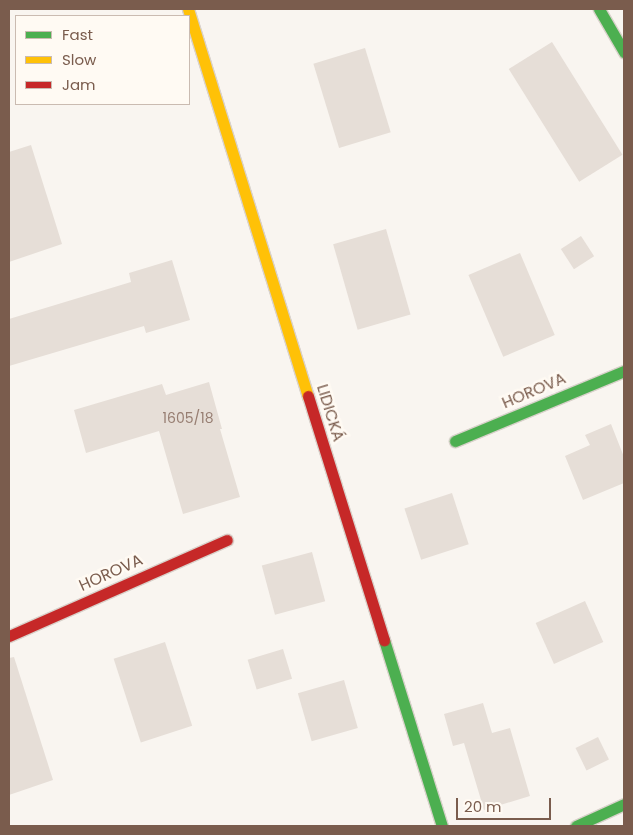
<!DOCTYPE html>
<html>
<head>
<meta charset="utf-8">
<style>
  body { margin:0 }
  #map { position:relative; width:633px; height:835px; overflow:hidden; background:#f9f5f0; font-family:Poppins,sans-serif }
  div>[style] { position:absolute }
  .building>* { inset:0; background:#e6ded7; transform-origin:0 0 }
  .roads { filter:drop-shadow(1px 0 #d9d2cb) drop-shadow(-1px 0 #d9d2cb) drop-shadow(0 1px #d9d2cb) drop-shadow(0 -1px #d9d2cb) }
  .fast>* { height:11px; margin:-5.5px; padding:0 5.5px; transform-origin:5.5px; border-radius:5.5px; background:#4caf50 }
  .slow>* { height:11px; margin:-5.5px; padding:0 5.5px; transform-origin:5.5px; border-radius:5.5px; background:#ffc107 }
  .jam>* { height:11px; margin:-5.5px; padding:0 5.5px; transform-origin:5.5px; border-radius:5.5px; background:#c62828 }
  span { translate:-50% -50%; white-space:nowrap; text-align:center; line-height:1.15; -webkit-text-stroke:5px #fffaf3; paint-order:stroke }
  .number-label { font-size:14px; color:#977e72 }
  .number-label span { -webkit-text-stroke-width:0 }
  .street-label { font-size:16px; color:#7a5c4d }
  .frame { position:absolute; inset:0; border:10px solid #7a5c4d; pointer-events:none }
  .legend { position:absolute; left:15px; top:15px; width:175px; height:90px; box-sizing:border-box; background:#fffaf3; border:1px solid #cabbb1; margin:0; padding:6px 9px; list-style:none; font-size:15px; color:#7a5c4d }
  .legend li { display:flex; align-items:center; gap:10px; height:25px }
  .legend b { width:25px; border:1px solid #cabbb1 }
  .scale { position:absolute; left:456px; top:798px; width:95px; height:22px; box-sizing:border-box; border:2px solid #7a5c4d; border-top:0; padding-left:6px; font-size:15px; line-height:18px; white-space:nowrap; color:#7a5c4d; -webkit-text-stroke:4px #fffaf3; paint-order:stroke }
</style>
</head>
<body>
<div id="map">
  <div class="building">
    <i style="left:552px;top:42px;width:133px;height:51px;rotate:58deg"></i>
    <i style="left:365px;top:48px;width:88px;height:54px;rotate:73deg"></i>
    <i style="clip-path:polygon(31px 145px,62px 244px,9px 262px,9px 152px)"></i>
    <i style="left:386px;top:229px;width:89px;height:55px;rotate:74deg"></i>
    <i style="left:581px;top:236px;width:24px;height:24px;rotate:57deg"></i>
    <i style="left:520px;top:253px;width:89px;height:56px;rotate:67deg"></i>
    <i style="clip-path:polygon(172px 260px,190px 320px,146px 333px,144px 326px,9px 366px,9px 319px,131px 282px,129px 273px)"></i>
    <i style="clip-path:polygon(209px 382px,222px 429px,220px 429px,240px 497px,183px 514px,159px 431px,86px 453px,74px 410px,162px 384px,166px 395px)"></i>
    <i style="clip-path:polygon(611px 424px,624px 457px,624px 483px,583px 500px,565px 456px,590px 445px,585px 435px)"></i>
    <i style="left:452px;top:493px;width:54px;height:50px;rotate:72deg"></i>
    <i style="left:312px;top:552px;width:51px;height:52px;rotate:75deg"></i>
    <i style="left:585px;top:601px;width:45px;height:54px;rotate:66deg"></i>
    <i style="left:165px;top:642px;width:88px;height:54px;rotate:72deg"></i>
    <i style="left:283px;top:649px;width:31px;height:37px;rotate:73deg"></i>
    <i style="clip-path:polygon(14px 657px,53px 780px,9px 795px,9px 658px)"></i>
    <i style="left:344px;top:680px;width:50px;height:48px;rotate:74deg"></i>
    <i style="clip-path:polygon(483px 703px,492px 733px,510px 728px,530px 796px,484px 810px,464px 743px,453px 746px,444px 714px)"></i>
    <i style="left:598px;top:737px;width:25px;height:25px;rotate:64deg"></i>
  </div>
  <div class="roads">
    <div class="fast">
      <i style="left:599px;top:9px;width:50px;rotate:59.8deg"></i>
      <i style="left:455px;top:441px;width:183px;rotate:-22.5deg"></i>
      <i style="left:384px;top:640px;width:195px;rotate:72.7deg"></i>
      <i style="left:576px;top:826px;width:53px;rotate:-24.6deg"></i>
    </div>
    <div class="slow">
      <i style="left:188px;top:9px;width:405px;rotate:72.8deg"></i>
    </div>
    <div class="jam">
      <i style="left:308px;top:396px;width:256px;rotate:72.7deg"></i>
      <i style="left:9px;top:636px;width:238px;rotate:-23.8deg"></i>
    </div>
  </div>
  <div class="number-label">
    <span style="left:188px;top:418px">1605/18</span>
  </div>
  <div class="street-label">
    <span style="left:534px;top:391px;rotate:-23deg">HOROVA</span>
    <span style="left:330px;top:413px;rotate:73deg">LIDICKÁ</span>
    <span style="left:111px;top:573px;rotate:-24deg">HOROVA</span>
  </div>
  <div class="frame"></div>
  <ul class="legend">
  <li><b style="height:6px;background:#4caf50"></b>Fast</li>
  <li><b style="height:6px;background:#ffc107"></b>Slow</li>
  <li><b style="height:6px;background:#c62828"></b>Jam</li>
  </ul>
  <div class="scale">20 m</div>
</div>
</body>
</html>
